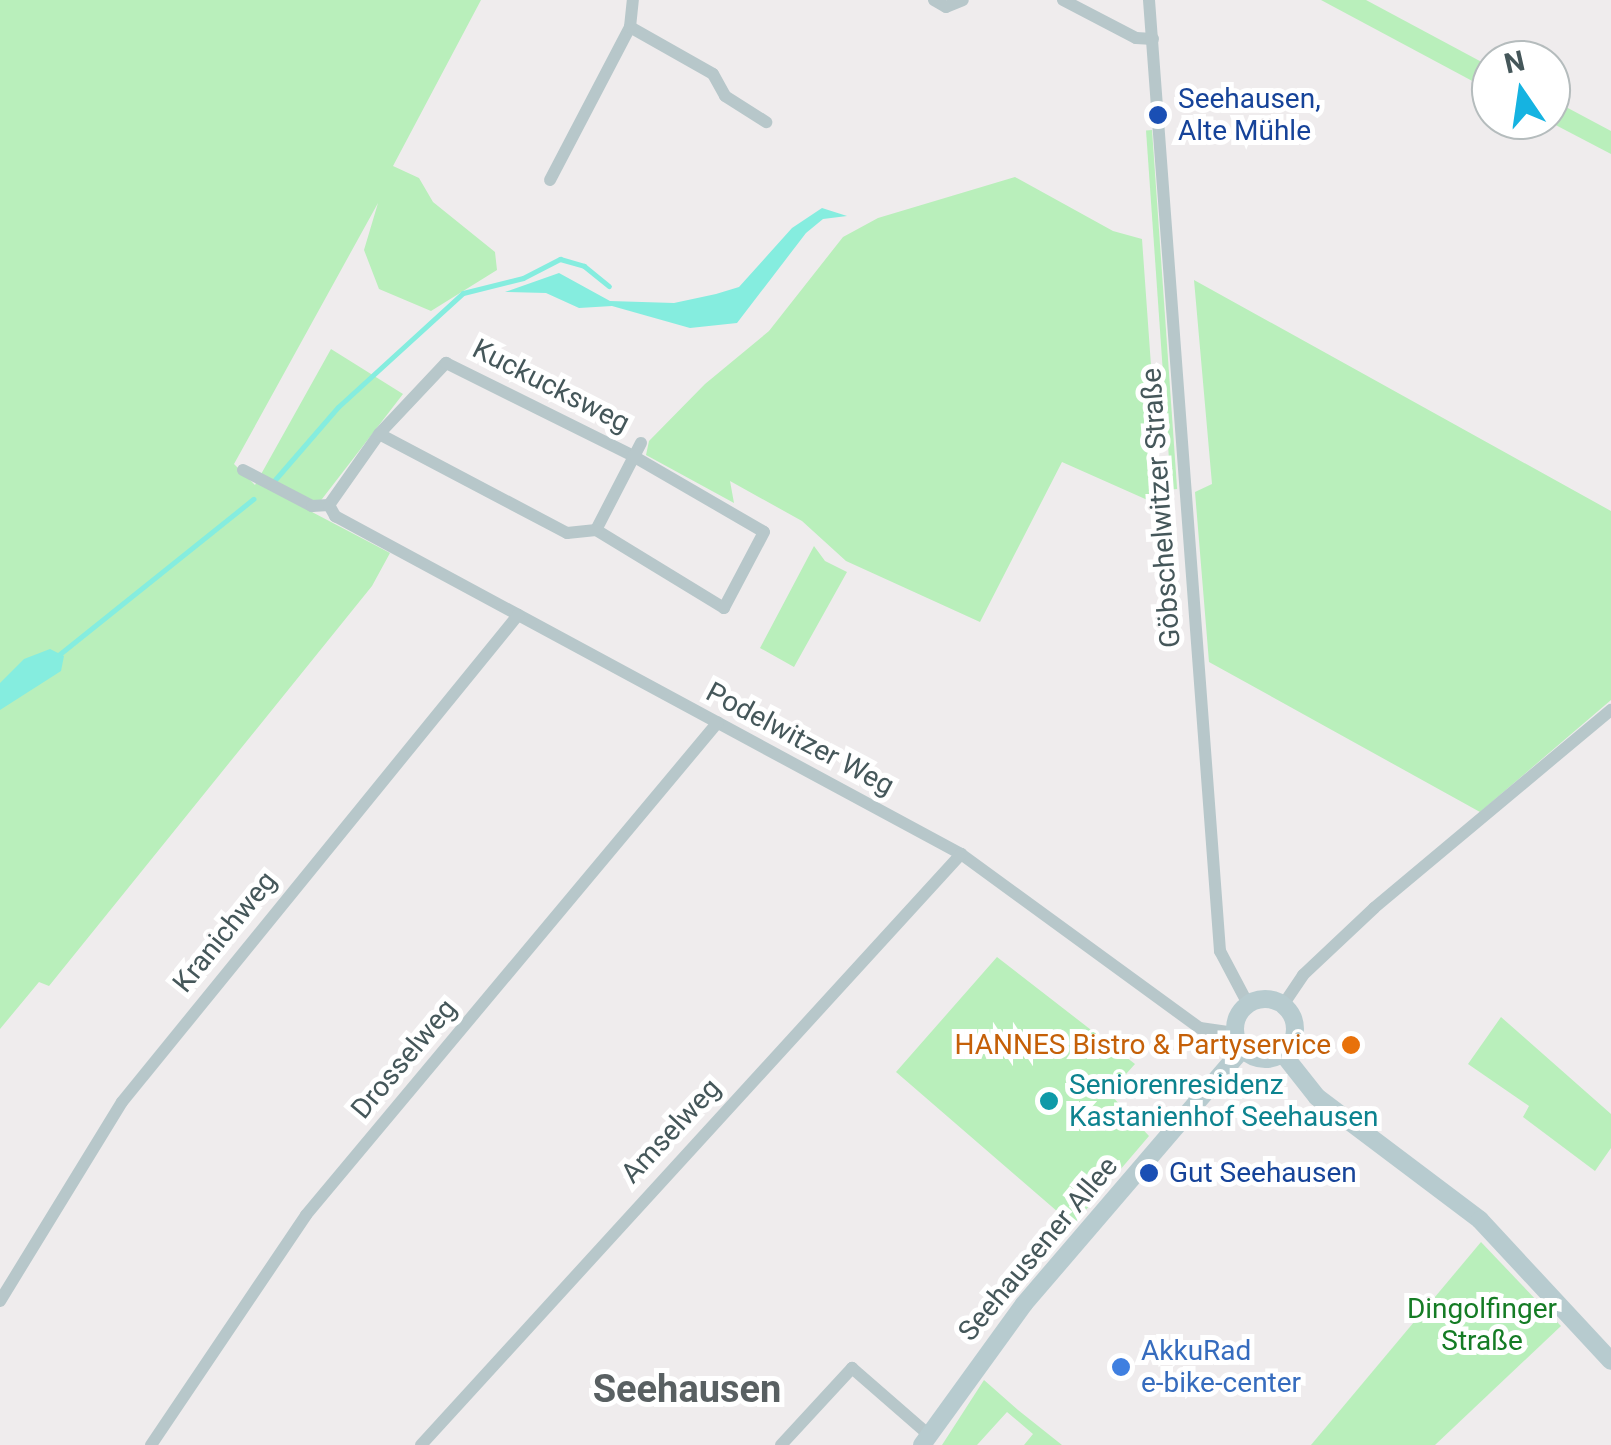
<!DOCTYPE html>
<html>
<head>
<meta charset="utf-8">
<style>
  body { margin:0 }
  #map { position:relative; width:1611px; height:1445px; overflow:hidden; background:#efeced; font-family:Roboto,sans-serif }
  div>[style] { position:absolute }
  .green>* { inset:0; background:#b9efbb; transform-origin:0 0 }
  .water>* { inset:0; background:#85eddf }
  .stream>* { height:5px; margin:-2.5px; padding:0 2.5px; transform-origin:2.5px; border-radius:2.5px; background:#85eddf }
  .street>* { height:12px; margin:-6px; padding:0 6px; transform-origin:6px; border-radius:6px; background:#b7c7ca }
  .secondary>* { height:18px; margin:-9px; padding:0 9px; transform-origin:9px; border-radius:9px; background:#b7cbcf }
  .secondary>.ring { margin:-9px; padding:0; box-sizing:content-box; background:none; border:18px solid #b7cbcf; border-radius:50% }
  .dots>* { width:28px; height:28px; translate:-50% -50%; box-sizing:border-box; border:5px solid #fff; border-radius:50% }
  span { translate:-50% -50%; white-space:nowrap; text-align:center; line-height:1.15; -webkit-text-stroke:10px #fff; paint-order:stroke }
  .transit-label { font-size:28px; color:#164399 }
  .left { translate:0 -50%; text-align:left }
  .street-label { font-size:28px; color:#45575a }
  .food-label { font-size:28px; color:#c56008 }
  .right { translate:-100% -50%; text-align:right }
  .culture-label { font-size:28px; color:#0d838f }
  .park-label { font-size:28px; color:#157c25 }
  .shop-label { font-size:28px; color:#366cbe }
  .district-label { font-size:38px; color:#596062; font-weight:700 }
  .north { position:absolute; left:1471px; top:40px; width:100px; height:100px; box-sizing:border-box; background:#fff; border:2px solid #b5bcbd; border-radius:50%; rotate:347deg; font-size:28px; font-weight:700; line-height:40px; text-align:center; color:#45575a }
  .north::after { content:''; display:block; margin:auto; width:35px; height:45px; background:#15b3e1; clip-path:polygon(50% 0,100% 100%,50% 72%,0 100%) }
</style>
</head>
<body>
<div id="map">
  <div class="green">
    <i style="clip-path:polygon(0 0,481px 0,393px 166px,419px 178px,433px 202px,495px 252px,497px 270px,431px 311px,379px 289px,364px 250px,378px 203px,234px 464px,255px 485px,331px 349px,403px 394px,312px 512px,390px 553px,372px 586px,49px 986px,39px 982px,0 1029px)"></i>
    <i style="clip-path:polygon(1321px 0,1366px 0,1491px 67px,1491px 91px)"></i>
    <i style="clip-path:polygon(1551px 99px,1611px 131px,1611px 154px,1546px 120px)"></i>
    <i style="left:1152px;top:130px;width:360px;height:6px;rotate:86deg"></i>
    <i style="clip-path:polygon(1015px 177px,1113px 231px,1142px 239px,1161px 506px,1062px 462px,980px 622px,846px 561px,802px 521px,730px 481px,734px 503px,646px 455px,649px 441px,705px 384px,769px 331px,843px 237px,878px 218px)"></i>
    <i style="clip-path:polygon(1194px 280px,1611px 511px,1611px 700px,1480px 812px,1209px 662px,1195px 492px,1212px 484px)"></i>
    <i style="clip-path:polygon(814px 546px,825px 561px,847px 572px,794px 667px,760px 648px)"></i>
    <i style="clip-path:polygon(997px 957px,1135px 1064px,1109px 1093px,1149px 1136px,1073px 1225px,896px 1072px)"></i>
    <i style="clip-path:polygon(1501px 1017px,1611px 1114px,1611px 1148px,1595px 1171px,1523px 1117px,1529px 1106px,1468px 1064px)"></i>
    <i style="clip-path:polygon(1481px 1242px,1561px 1326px,1435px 1445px,1311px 1445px)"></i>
    <i style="clip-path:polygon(984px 1380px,1018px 1410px,1062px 1445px,1024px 1445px,1033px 1434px,1007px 1412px,977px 1445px,942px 1445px)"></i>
  </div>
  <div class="water">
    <i style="clip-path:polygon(822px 208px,847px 216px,823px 219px,806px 233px,737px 323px,690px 328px,612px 306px,579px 308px,546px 293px,505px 292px,559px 273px,610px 301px,674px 303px,716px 294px,739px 287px,792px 228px)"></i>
    <i style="clip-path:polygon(50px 649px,64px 656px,61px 671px,0 710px,0 683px,24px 659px)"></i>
  </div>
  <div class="stream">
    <i style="left:273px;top:482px;width:99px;rotate:-49.1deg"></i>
    <i style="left:338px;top:407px;width:169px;rotate:-42.4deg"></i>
    <i style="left:463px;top:293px;width:62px;rotate:-14deg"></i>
    <i style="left:523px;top:278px;width:42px;rotate:-27.2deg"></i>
    <i style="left:560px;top:259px;width:25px;rotate:16deg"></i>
    <i style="left:584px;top:266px;width:32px;rotate:39deg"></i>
    <i style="left:56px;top:657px;width:253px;rotate:-38.7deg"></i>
  </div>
  <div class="street">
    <i style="left:934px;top:0;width:14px;rotate:30deg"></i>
    <i style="left:946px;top:7px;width:18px;rotate:-22deg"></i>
    <i style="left:1063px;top:0;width:82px;rotate:27.5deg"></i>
    <i style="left:1136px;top:38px;width:17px;rotate:3deg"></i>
    <i style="left:1149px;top:0;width:954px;rotate:85.73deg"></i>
    <i style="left:1220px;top:951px;width:60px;rotate:62.2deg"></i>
    <i style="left:630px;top:27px;width:95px;rotate:29.5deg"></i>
    <i style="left:713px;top:74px;width:25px;rotate:61deg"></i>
    <i style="left:725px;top:96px;width:49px;rotate:32.4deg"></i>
    <i style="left:550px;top:180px;width:173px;rotate:-62.4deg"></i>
    <i style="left:630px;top:27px;width:27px;rotate:-84deg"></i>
    <i style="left:243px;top:470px;width:78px;rotate:27.6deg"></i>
    <i style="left:312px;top:506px;width:17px;rotate:-3deg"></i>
    <i style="left:329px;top:505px;width:13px;rotate:61deg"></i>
    <i style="left:335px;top:516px;width:711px;rotate:28.37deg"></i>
    <i style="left:961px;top:854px;width:296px;rotate:36.1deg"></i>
    <i style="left:1200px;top:1028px;width:35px;rotate:8deg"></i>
    <i style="left:329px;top:505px;width:87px;rotate:-54.8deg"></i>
    <i style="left:379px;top:434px;width:98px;rotate:-46.7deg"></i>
    <i style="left:446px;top:363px;width:209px;rotate:26.4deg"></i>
    <i style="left:633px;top:456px;width:151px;rotate:30.1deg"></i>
    <i style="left:764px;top:532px;width:86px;rotate:117.8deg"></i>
    <i style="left:724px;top:608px;width:150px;rotate:-148.6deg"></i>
    <i style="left:596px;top:530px;width:29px;rotate:174deg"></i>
    <i style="left:567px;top:533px;width:212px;rotate:-152.2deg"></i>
    <i style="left:596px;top:530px;width:98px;rotate:-62.7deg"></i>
    <i style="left:1283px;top:1005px;width:36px;rotate:-56deg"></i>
    <i style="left:1303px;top:975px;width:98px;rotate:-43.3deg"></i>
    <i style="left:1374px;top:908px;width:309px;rotate:-39.9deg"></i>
    <i style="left:0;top:1301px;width:233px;rotate:-58.5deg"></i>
    <i style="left:122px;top:1102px;width:628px;rotate:-50.88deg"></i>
    <i style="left:151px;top:1445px;width:277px;rotate:-56deg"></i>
    <i style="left:306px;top:1215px;width:642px;rotate:-50.11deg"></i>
    <i style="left:421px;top:1445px;width:801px;rotate:-47.58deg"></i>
    <i style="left:781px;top:1445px;width:105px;rotate:-47.3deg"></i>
    <i style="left:852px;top:1368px;width:102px;rotate:41deg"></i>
  </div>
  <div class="secondary">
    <i class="ring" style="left:1235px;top:999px;width:42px;height:42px"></i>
    <i style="left:1283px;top:1054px;width:55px;rotate:51.7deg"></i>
    <i style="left:1317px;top:1097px;width:204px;rotate:37deg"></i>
    <i style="left:1480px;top:1220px;width:192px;rotate:47.1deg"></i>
    <i style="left:922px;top:1445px;width:174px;rotate:-54.1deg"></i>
    <i style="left:1024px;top:1304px;width:335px;rotate:-49.4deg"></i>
  </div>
  <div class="dots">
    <i style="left:1158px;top:115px;background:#1a4fb4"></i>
    <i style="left:1351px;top:1045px;background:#e8710a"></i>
    <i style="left:1049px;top:1101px;background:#0f9aa8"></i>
    <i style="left:1149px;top:1173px;background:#1a4fb4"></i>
    <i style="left:1121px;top:1367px;background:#3f7fe0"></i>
  </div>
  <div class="transit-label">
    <span class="left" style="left:1178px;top:115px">Seehausen,<br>Alte Mühle</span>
    <span class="left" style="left:1169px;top:1173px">Gut Seehausen</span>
  </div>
  <div class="street-label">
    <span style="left:551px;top:386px;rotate:27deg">Kuckucksweg</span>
    <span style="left:1161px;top:508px;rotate:-94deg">Göbschelwitzer Straße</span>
    <span style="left:800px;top:739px;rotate:28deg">Podelwitzer Weg</span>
    <span style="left:225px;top:932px;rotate:-51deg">Kranichweg</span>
    <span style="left:404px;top:1059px;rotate:-50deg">Drosselweg</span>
    <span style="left:671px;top:1131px;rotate:-47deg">Amselweg</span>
    <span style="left:1038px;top:1249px;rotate:-50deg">Seehausener Allee</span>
  </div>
  <div class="food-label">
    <span class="right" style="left:1331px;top:1045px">HANNES Bistro &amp; Partyservice</span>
  </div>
  <div class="culture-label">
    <span class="left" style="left:1069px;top:1101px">Seniorenresidenz<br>Kastanienhof Seehausen</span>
  </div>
  <div class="park-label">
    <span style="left:1482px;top:1325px">Dingolfinger<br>Straße</span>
  </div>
  <div class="shop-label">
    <span class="left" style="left:1141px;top:1367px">AkkuRad<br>e-bike-center</span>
  </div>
  <div class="district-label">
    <span style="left:687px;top:1390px">Seehausen</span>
  </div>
  <div class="north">N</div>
</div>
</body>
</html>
